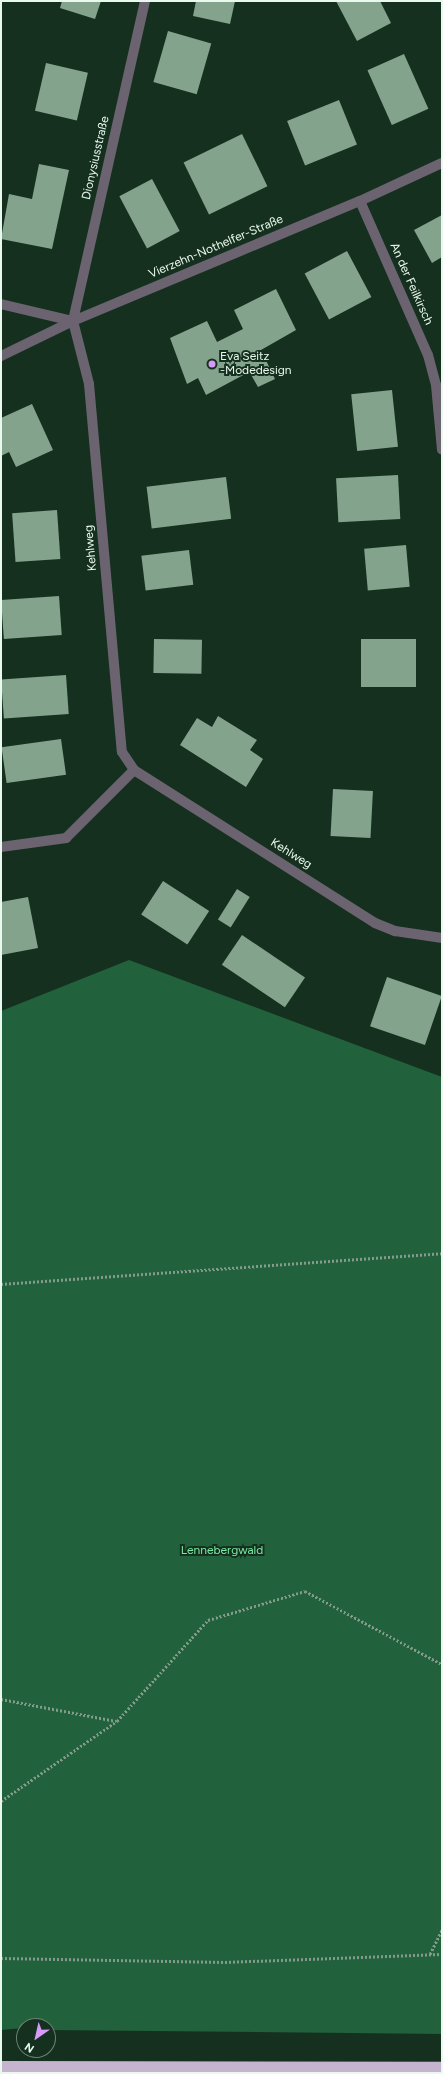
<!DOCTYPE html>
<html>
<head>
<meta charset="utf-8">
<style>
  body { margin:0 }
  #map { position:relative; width:443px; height:2074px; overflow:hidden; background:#15301f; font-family:Figtree,sans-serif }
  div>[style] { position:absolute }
  .forest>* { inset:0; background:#21613b }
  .building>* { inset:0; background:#84a38d; transform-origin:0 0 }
  .path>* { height:2.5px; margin-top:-1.25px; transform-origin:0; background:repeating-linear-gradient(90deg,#849a8b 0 2px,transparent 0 4px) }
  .street>* { height:10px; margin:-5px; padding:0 5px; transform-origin:5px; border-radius:5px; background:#6b636f }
  .highway>* { height:12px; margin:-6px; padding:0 6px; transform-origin:6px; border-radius:6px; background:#c6b3d0 }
  .dots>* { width:11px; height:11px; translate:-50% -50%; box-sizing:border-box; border:2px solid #15301f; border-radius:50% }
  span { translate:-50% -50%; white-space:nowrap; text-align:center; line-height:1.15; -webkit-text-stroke:4px #15301f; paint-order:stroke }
  .street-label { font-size:12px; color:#e9f9ed }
  .poi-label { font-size:12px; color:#e9f9ed }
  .left { translate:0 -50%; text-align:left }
  .park-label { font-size:12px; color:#7ae9a3 }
  .frame { position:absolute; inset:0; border:2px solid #e9f9ed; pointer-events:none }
  .north { position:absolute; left:16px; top:2018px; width:40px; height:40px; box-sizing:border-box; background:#15301f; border:1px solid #6a8071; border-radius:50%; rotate:214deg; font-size:11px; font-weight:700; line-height:16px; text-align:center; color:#e9f9ed }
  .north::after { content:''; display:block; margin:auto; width:14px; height:18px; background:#d89af8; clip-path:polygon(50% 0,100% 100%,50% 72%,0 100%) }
</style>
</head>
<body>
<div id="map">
  <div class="forest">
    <i style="clip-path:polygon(129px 960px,442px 1077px,442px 2034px,48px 2030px,48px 2026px,1px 2030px,1px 1011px)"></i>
  </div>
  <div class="building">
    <i style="clip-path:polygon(62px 1px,101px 1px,95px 19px,60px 8px)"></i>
    <i style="clip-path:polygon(196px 1px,235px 1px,230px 24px,193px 16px)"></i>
    <i style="clip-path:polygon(336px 1px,380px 1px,391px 23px,357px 41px)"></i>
    <i style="left:168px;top:31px;width:45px;height:53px;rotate:16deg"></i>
    <i style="left:404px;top:54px;width:60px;height:40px;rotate:66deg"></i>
    <i style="left:46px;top:63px;width:43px;height:49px;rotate:13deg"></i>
    <i style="left:339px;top:100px;width:48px;height:56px;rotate:68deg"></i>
    <i style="left:242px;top:134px;width:58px;height:65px;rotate:64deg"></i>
    <i style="clip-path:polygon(39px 164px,69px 170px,52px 249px,1px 239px,9px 194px,32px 199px)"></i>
    <i style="left:152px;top:179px;width:59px;height:37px;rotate:62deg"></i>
    <i style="clip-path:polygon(442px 215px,442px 257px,432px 263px,414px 230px)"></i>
    <i style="left:347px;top:251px;width:52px;height:48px;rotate:62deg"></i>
    <i style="clip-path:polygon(276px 289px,296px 330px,261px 350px,275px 379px,258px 387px,246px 366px,249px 372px,206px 395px,198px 378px,187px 384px,170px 338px,207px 321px,217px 342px,243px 329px,234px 310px)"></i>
    <i style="left:392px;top:390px;width:57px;height:41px;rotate:84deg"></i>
    <i style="clip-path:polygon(32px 404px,53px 450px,16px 467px,9px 452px,1px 456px,1px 418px)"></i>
    <i style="left:398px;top:475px;width:44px;height:62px;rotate:87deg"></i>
    <i style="left:226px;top:477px;width:42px;height:80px;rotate:83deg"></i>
    <i style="left:57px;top:510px;width:49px;height:45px;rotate:86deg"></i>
    <i style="left:406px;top:545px;width:42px;height:42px;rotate:85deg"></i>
    <i style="left:189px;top:550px;width:35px;height:48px;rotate:83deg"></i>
    <i style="left:59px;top:596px;width:39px;height:58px;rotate:86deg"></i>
    <i style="left:154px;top:639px;width:48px;height:34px;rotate:1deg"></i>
    <i style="left:361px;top:639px;width:55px;height:48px"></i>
    <i style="left:66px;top:675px;width:39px;height:65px;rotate:86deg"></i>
    <i style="clip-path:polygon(218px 716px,257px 740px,250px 750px,263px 759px,246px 787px,180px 745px,197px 718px,212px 727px)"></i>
    <i style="left:61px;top:739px;width:36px;height:60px;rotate:82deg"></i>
    <i style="left:333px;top:789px;width:40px;height:47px;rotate:3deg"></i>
    <i style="left:163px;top:881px;width:55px;height:40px;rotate:33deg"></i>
    <i style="left:237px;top:889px;width:15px;height:36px;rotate:32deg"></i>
    <i style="clip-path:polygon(28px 897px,38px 948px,1px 955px,1px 902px)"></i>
    <i style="left:242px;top:935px;width:76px;height:36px;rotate:34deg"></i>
    <i style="left:387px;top:977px;width:58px;height:52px;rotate:19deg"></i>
  </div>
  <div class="path">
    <i style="left:1px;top:1284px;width:442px;rotate:-4deg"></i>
    <i style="left:1px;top:1699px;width:117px;rotate:10.8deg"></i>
    <i style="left:1px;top:1801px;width:141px;rotate:-34.6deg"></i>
    <i style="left:117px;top:1721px;width:136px;rotate:-48deg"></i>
    <i style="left:208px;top:1620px;width:101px;rotate:-16.6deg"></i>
    <i style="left:305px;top:1591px;width:155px;rotate:28.1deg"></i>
    <i style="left:430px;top:1954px;width:28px;rotate:-64deg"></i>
    <i style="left:1px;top:1958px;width:224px;rotate:1deg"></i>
    <i style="left:225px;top:1962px;width:217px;rotate:-2.1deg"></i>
  </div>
  <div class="street">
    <i style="left:145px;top:1px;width:328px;rotate:102.7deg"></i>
    <i style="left:73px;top:321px;width:65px;rotate:75.7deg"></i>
    <i style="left:89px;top:384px;width:369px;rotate:84.9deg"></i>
    <i style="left:122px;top:752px;width:22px;rotate:56deg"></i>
    <i style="left:134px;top:770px;width:285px;rotate:32.4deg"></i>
    <i style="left:375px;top:923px;width:22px;rotate:22deg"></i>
    <i style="left:395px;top:931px;width:48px;rotate:8.5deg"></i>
    <i style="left:360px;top:201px;width:168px;rotate:66.2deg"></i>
    <i style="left:428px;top:355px;width:31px;rotate:75deg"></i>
    <i style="left:436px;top:385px;width:65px;rotate:84.7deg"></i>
    <i style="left:1px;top:304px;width:74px;rotate:13.3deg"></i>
    <i style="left:1px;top:356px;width:80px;rotate:-25.9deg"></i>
    <i style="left:73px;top:321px;width:311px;rotate:-22.7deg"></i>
    <i style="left:360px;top:201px;width:90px;rotate:-24.9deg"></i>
    <i style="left:1px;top:847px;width:66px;rotate:-7.9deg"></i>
    <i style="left:66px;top:838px;width:96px;rotate:-45deg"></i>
  </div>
  <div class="highway">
    <i style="left:1px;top:2067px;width:441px;rotate:0.1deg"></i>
  </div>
  <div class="dots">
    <i style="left:212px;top:364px;background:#d89af8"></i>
  </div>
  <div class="street-label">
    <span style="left:96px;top:158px;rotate:-77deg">Dionysiusstraße</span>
    <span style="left:216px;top:247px;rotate:-23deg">Vierzehn-Nothelfer-Straße</span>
    <span style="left:411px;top:284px;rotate:66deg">An der Feilkirsch</span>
    <span style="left:91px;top:548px;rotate:-95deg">Kehlweg</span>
    <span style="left:291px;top:854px;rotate:32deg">Kehlweg</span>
  </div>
  <div class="poi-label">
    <span class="left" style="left:220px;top:364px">Eva Seitz<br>-Modedesign</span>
  </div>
  <div class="park-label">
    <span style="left:222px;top:1551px">Lennebergwald</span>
  </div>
  <div class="frame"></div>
  <div class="north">N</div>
</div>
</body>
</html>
